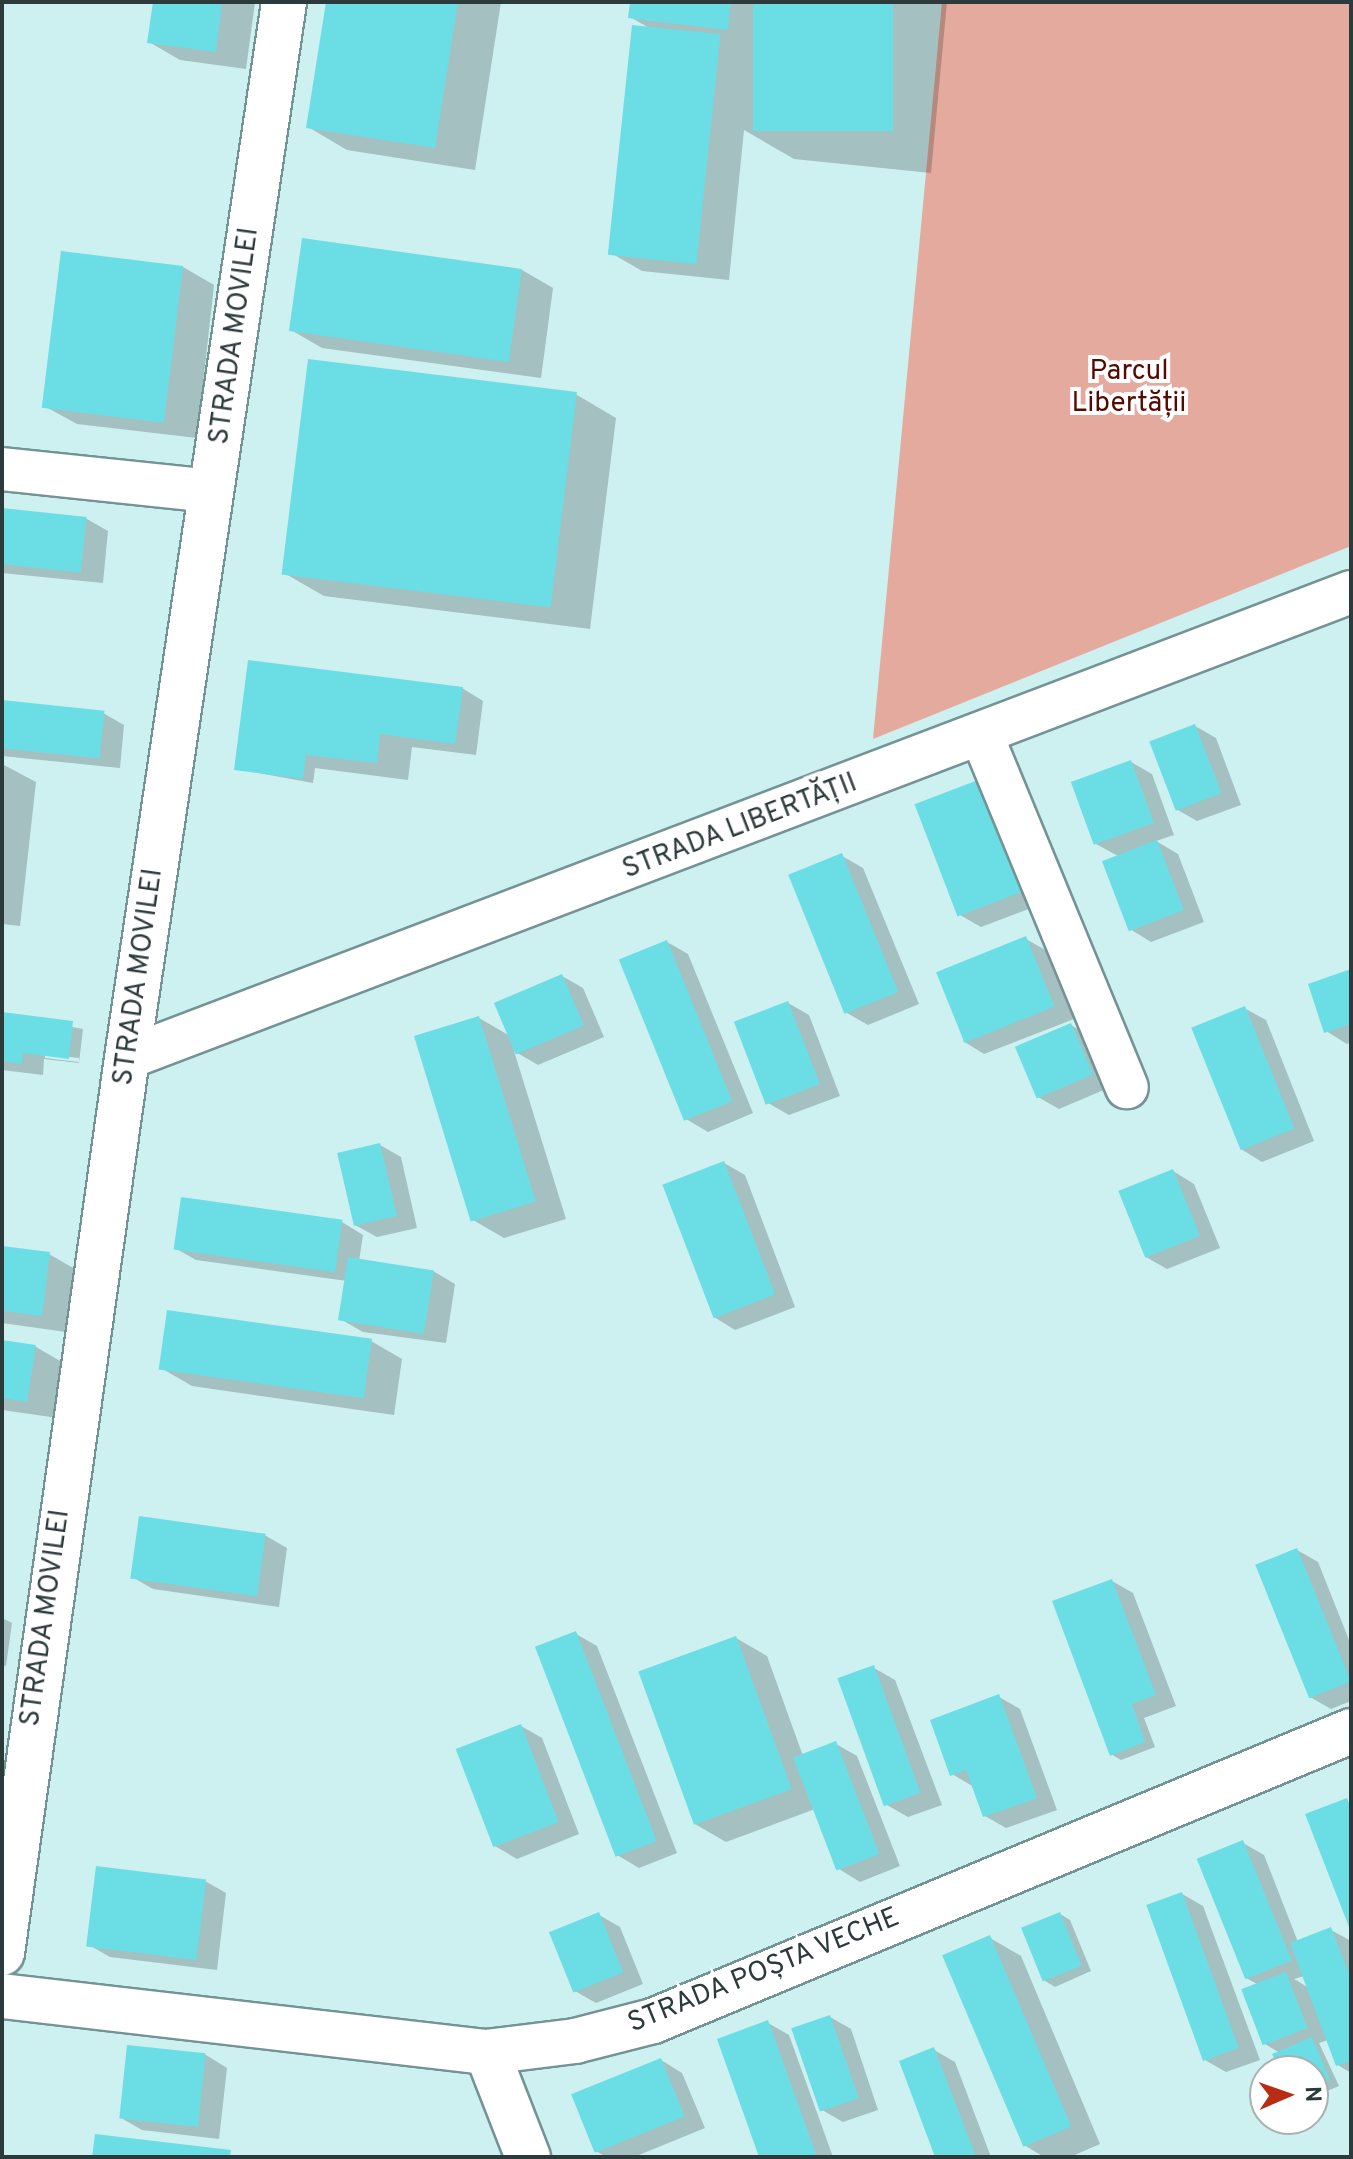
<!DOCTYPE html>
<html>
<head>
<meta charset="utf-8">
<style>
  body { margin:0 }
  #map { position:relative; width:1353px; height:2159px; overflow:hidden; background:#cdf0f1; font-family:Overpass,sans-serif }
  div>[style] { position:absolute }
  .green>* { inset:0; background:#e5aa9e }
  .shadow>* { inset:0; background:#0003 }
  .building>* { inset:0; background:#6bdee5; transform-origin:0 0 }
  .roads { filter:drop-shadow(2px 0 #749395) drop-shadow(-2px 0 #749395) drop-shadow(0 2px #749395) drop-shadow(0 -2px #749395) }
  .street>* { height:42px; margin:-21px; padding:0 21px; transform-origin:21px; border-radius:21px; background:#fff }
  .secondary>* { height:44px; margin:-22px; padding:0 22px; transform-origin:22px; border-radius:22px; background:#fff }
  span { translate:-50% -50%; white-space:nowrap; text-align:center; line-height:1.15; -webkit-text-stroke:8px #fff; paint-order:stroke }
  .street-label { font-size:28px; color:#2d3a3b }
  .park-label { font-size:28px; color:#540901 }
  .frame { position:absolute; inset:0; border:4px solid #2d3a3b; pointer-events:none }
  .north { position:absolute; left:1249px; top:2055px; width:80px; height:80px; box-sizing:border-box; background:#fff; border:2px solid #abb0b1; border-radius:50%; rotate:88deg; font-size:22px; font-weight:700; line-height:32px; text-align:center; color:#2d3a3b }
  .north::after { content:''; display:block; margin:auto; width:28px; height:36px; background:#b82c14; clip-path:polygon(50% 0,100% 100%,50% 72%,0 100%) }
</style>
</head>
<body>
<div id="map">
  <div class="green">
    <i style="clip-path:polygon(942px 2px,1351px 2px,1351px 546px,873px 739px)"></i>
  </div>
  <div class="shadow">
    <i style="clip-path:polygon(155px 2px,255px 2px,246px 69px,180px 60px,149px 42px)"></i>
    <i style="clip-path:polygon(328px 2px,501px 2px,475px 170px,347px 150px,308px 127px)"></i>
    <i style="clip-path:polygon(632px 2px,947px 2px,931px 173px,794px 159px,744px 130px,729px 280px,642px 271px,611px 253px,651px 29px,630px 17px)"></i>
    <i style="clip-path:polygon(63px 254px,183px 267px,214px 285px,197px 438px,77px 424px,46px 407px)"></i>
    <i style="clip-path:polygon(522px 270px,553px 288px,541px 378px,322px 348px,291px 330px)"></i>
    <i style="clip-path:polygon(577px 395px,616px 418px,590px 629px,324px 596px,284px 573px)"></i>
    <i style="clip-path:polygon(2px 510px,87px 519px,108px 531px,103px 583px,2px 573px)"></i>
    <i style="clip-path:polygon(462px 688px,483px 701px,476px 755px,412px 747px,408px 780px,315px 768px,313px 783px,236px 769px)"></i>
    <i style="clip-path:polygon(2px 702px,103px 713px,124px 725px,120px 768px,2px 756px)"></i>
    <i style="clip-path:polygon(1195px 726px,1216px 738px,1241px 805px,1197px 821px,1176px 809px)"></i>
    <i style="clip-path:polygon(1131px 762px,1152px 774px,1174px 835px,1156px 841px,1178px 854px,1204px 922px,1151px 942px,1130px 929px,1118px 856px,1096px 844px)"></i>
    <i style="clip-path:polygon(2px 764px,36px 782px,20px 926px,2px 924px)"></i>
    <i style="clip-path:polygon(978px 782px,1042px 904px,981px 927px,960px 915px)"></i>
    <i style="clip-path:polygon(842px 856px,863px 868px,919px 1004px,868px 1025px,847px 1013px)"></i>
    <i style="clip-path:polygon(1026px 939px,1047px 951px,1074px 1019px,984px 1054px,963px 1041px)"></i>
    <i style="clip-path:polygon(667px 942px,688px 954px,753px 1113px,708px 1132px,686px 1119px)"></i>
    <i style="clip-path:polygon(1351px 971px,1351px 1042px,1347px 1044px,1326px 1031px)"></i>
    <i style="clip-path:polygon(562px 976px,583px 988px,604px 1037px,538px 1065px,514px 1051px,566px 1219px,504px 1238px,473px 1220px,479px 1018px,510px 1036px)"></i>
    <i style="clip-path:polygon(788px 1003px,809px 1015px,840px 1096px,789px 1115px,768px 1103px)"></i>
    <i style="clip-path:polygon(1244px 1008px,1266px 1020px,1314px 1141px,1262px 1162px,1241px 1149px)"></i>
    <i style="clip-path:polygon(evenodd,2px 1014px,83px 1029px,79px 1063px,44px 1059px,43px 1075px,2px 1070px,2px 1014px,45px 1054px,79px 1058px,79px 1062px,45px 1058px,45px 1054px)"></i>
    <i style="clip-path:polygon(1071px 1025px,1092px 1038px,1113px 1086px,1059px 1109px,1038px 1097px)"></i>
    <i style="clip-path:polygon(380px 1145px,401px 1157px,417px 1228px,377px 1237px,355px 1225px)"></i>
    <i style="clip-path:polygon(724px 1163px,745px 1175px,795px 1307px,735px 1330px,714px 1317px)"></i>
    <i style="clip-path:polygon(1173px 1171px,1194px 1184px,1220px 1248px,1167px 1269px,1146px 1257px)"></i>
    <i style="clip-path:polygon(182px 1199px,342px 1222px,363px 1235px,359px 1261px,433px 1271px,455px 1284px,446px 1343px,363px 1332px,342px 1320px,347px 1281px,196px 1260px,175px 1248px)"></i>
    <i style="clip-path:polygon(2px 1248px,49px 1254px,80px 1272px,73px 1333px,2px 1323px)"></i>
    <i style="clip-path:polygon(371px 1341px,402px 1359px,394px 1415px,192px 1386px,161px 1368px)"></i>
    <i style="clip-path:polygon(2px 1342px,36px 1347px,67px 1365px,58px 1418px,2px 1410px)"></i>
    <i style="clip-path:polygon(140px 1518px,266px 1536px,287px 1548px,279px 1607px,153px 1589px,132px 1577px)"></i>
    <i style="clip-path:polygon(1297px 1550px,1318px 1562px,1351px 1645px,1351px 1701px,1331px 1709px,1310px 1697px)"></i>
    <i style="clip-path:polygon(1112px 1581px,1133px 1593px,1176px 1706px,1144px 1718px,1155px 1747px,1121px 1760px,1111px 1754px)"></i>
    <i style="clip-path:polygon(2px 1618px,12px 1623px,6px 1666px,2px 1665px)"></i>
    <i style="clip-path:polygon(576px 1634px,597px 1646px,677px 1853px,639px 1868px,617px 1855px)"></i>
    <i style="clip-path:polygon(736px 1638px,767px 1656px,803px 1756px,836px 1744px,857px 1756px,900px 1866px,860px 1882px,839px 1869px,815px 1809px,726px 1842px,695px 1824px)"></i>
    <i style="clip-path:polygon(874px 1668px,895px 1680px,942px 1805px,908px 1817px,887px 1805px)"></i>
    <i style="clip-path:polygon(999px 1697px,1020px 1709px,1057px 1810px,1006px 1828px,985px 1816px,974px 1787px,952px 1774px)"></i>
    <i style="clip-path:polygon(521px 1726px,542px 1738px,579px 1834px,517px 1859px,495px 1846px)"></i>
    <i style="clip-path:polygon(evenodd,1243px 1843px,1264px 1855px,1298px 1942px,1331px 1930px,1351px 1941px,1351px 2073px,1338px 2065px,1328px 2040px,1319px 2043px,1339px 2086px,1313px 2097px,1313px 2071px,1282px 2071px,1280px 2053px,1265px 2044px,1259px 1985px,1246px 1978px,1243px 1843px,1304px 1976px,1309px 1988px,1294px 1979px,1304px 1976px)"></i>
    <i style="clip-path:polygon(205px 1881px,226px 1893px,217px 1970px,110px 1957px,89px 1945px)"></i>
    <i style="clip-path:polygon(1182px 1894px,1203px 1906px,1260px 2060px,1226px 2072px,1205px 2060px)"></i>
    <i style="clip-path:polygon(1060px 1914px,1070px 1920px,1091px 1971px,1055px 1987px,1045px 1981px)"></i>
    <i style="clip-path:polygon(599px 1915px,620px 1927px,643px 1984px,596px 2003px,575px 1991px)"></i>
    <i style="clip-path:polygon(990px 1938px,1021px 1956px,1100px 2144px,1070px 2157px,1044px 2157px,1024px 2145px)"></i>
    <i style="clip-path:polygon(830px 2017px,851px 2029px,878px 2110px,843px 2122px,822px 2110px)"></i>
    <i style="clip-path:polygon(768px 2023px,789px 2035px,833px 2157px,761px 2157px)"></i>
    <i style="clip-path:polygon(129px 2047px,206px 2055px,227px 2068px,219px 2139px,142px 2130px,121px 2118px)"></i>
    <i style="clip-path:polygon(934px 2050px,955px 2062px,991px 2157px,937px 2157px)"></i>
    <i style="clip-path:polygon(661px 2060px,682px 2073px,705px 2128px,634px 2157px,606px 2157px,596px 2151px)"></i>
  </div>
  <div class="building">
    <i style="clip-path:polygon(153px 2px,222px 2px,216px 52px,147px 43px)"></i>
    <i style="clip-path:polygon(326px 2px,458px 2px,435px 148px,306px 128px)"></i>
    <i style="clip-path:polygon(630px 2px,731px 2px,728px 30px,628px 18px)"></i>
    <i style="left:753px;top:2px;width:140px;height:129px"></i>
    <i style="left:632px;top:25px;width:89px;height:231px;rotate:6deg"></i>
    <i style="left:302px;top:238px;width:222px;height:94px;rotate:8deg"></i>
    <i style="left:61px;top:251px;width:123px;height:158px;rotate:7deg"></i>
    <i style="left:308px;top:359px;width:271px;height:217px;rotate:7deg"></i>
    <i style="left:2px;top:508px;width:85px;height:56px;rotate:6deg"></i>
    <i style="clip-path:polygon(248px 660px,463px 687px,455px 744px,380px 734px,377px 763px,306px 755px,303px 779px,234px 770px)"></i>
    <i style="left:2px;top:700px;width:103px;height:48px;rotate:6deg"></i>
    <i style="left:1195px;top:724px;width:74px;height:49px;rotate:69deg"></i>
    <i style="left:1131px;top:760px;width:67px;height:64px;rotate:70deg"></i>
    <i style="left:978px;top:780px;width:120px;height:68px;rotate:69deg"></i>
    <i style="left:1157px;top:840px;width:75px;height:59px;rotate:69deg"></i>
    <i style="left:842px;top:853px;width:150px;height:58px;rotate:68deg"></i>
    <i style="left:1026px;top:936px;width:76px;height:97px;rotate:68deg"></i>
    <i style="left:667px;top:940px;width:174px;height:52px;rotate:68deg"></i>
    <i style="clip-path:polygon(1351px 969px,1351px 1024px,1324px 1033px,1308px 984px)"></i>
    <i style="left:562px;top:974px;width:56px;height:74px;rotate:67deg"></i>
    <i style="left:788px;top:1001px;width:89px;height:58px;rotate:69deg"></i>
    <i style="left:1245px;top:1006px;width:132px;height:58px;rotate:68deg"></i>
    <i style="clip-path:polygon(2px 1012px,73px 1021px,69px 1059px,23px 1053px,22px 1064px,2px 1061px)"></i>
    <i style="left:479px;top:1016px;width:194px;height:68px;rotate:73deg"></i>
    <i style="left:1071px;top:1023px;width:56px;height:61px;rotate:67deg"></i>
    <i style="left:380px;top:1143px;width:75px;height:44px;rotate:77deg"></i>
    <i style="left:724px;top:1161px;width:143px;height:66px;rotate:69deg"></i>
    <i style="left:1173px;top:1169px;width:72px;height:59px;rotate:68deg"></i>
    <i style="left:181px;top:1197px;width:163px;height:53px;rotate:8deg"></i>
    <i style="clip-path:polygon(2px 1246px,50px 1252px,42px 1316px,2px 1311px)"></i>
    <i style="left:348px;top:1257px;width:87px;height:64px;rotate:9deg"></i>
    <i style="left:167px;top:1310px;width:207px;height:60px;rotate:8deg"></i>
    <i style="clip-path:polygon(2px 1340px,36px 1345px,27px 1402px,2px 1398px)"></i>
    <i style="left:139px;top:1516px;width:128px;height:63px;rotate:8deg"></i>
    <i style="left:1297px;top:1548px;width:144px;height:45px;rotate:68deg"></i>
    <i style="clip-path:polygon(1112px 1579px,1156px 1695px,1132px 1704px,1145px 1742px,1110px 1756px,1052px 1601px)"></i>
    <i style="left:576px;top:1631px;width:225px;height:44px;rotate:69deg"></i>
    <i style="left:736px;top:1636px;width:163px;height:104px;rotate:70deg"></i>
    <i style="left:874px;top:1665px;width:136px;height:39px;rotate:70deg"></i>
    <i style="clip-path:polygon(999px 1694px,1037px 1798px,983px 1817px,966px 1770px,950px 1776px,930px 1720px)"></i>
    <i style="left:521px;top:1724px;width:105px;height:70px;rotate:69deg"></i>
    <i style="left:836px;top:1741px;width:121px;height:46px;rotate:69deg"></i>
    <i style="clip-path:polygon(1347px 1798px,1351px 1808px,1351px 1932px,1305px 1814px)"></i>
    <i style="left:1243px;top:1840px;width:130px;height:50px;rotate:68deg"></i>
    <i style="left:96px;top:1866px;width:111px;height:81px;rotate:7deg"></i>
    <i style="left:1182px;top:1892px;width:166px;height:38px;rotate:70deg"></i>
    <i style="left:599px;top:1912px;width:65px;height:54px;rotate:68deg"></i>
    <i style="left:1060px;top:1912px;width:58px;height:42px;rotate:68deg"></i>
    <i style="clip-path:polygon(1331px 1927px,1351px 1979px,1351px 2061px,1336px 2066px,1290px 1943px)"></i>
    <i style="left:990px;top:1935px;width:208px;height:52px;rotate:67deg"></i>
    <i style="left:1286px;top:1972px;width:60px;height:48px;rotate:69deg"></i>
    <i style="left:830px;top:2015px;width:88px;height:41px;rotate:71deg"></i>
    <i style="clip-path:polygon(768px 2020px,816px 2154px,809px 2157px,759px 2157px,717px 2039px)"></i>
    <i style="clip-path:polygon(1312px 2037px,1330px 2080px,1313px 2088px,1313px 2071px,1280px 2071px,1272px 2054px)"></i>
    <i style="left:127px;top:2045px;width:79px;height:74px;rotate:6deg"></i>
    <i style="clip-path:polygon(934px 2047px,976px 2157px,935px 2157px,899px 2061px)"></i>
    <i style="left:661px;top:2058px;width:63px;height:97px;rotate:68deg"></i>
    <i style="clip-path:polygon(95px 2134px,231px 2150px,230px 2157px,92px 2157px)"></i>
  </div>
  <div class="roads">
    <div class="street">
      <i style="left:2px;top:469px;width:211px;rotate:6deg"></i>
      <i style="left:982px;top:736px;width:380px;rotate:67.6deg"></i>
      <i style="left:127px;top:1058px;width:1310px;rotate:-20.84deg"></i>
    </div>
    <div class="secondary">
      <i style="left:2px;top:1953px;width:904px;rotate:-82.05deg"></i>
      <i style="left:127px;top:1058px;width:1068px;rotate:-81.54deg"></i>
      <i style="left:2px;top:1996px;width:488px;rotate:6.6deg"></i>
      <i style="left:487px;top:2052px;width:89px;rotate:-7.1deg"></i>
      <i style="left:575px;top:2041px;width:81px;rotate:-14.4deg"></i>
      <i style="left:653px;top:2021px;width:756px;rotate:-22.56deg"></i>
      <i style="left:487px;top:2052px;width:113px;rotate:68.7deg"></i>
    </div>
  </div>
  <div class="street-label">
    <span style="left:235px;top:336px;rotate:-82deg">STRADA MOVILEI</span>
    <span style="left:740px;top:827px;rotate:-21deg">STRADA LIBERTĂȚII</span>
    <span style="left:139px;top:977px;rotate:-82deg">STRADA MOVILEI</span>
    <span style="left:46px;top:1618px;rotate:-82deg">STRADA MOVILEI</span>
    <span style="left:764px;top:1971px;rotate:-22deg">STRADA POȘTA VECHE</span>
  </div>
  <div class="park-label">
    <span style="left:1129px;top:388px">Parcul<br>Libertății</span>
  </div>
  <div class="frame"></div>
  <div class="north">N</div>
</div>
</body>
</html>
